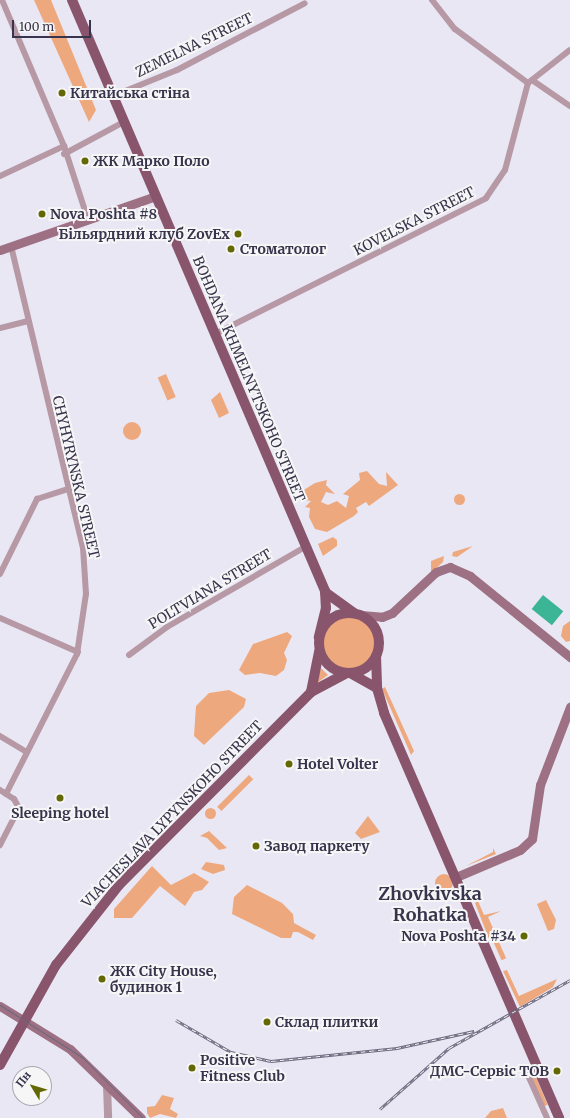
<!DOCTYPE html>
<html>
<head>
<meta charset="utf-8">
<style>
  body { margin:0 }
  #map { position:relative; width:570px; height:1118px; overflow:hidden; background:#e9e7f4; font-family:Merriweather,serif }
  div>[style] { position:absolute }
  .green>* { inset:0; background:#eea87d; transform-origin:0 0 }
  .round { border-radius:50% }
  .water>* { inset:0; background:#3bb596; transform-origin:0 0 }
  .minor>* { height:6px; margin:-3px; padding:0 3px; transform-origin:3px; border-radius:3px; background:#b798a5 }
  .tertiary>* { height:8px; margin:-4px; padding:0 4px; transform-origin:4px; border-radius:4px; background:#b798a5 }
  .secondary>* { height:9px; margin:-4.5px; padding:0 4.5px; transform-origin:4.5px; border-radius:4.5px; background:#9d7183 }
  .primary>* { height:10px; margin:-5px; padding:0 5px; transform-origin:5px; border-radius:5px; background:#89556c }
  .primary>.ring { margin:-5px; padding:0; box-sizing:content-box; background:none; border:10px solid #89556c; border-radius:50% }
  .tram>* { height:1px; margin:-0.5px; padding:0 0.5px; transform-origin:0.5px; border-radius:0.5px; background:#6c687d }
  .rail>* { height:3px; margin-top:-1.5px; transform-origin:0; background:repeating-linear-gradient(90deg,#f6f6f6 0 4.5px,#6c687d 0 9px); box-sizing:border-box; border-block:1px solid #6c687d }
  .dots>* { width:11px; height:11px; translate:-50% -50%; box-sizing:border-box; border:2px solid #f6f6f6; border-radius:50% }
  span { translate:-50% -50%; white-space:nowrap; text-align:center; line-height:1.15; -webkit-text-stroke:4px #f6f6f6; paint-order:stroke }
  .street-label { font-size:14px; color:#39344d }
  .poi-label { font-size:14px; color:#39344d; font-weight:700 }
  .left { translate:0 -50%; text-align:left }
  .right { translate:-100% -50%; text-align:right }
  .district-label { font-size:18px; color:#39344d; font-weight:700 }
  .north { position:absolute; left:12px; top:1066px; width:40px; height:40px; box-sizing:border-box; background:#f6f6f6; border:1px solid #aaa8b2; border-radius:50%; rotate:308deg; font-size:11px; font-weight:700; line-height:16px; text-align:center; color:#39344d }
  .north::after { content:''; display:block; margin:auto; width:14px; height:18px; background:#636704; clip-path:polygon(50% 0,100% 100%,50% 72%,0 100%) }
  .scale { position:absolute; left:12px; top:20px; width:79px; height:18px; box-sizing:border-box; border:2px solid #39344d; border-top:0; padding-left:5px; font-size:12px; line-height:14px; white-space:nowrap; color:#39344d; -webkit-text-stroke:3px #f6f6f6; paint-order:stroke }
</style>
</head>
<body>
<div id="map">
  <div class="green">
    <i style="clip-path:polygon(34px 0,51px 0,96px 110px,89px 122px)"></i>
    <i style="left:166px;top:374px;width:25px;height:9px;rotate:67deg"></i>
    <i style="clip-path:polygon(220px 392px,229px 413px,219px 418px,211px 400px)"></i>
    <i class="round" style="left:123px;top:422px;width:18px;height:18px"></i>
    <i style="clip-path:polygon(367px 471px,379px 484px,387px 486px,386px 472px,398px 485px,369px 506px,366px 502px,356px 508px,358px 512px,354px 516px,327px 532px,315px 529px,309px 517px,310px 508px,305px 507px,311px 501px,304px 500px,299px 493px,315px 483px,327px 480px,326px 485px,335px 494px,326px 492px,321px 502px,328px 505px,337px 501px,346px 508px,349px 496px,343px 494px,360px 480px,359px 473px)"></i>
    <i class="round" style="left:453.5px;top:493.5px;width:11px;height:11px"></i>
    <i style="clip-path:polygon(333px 537px,337px 540px,337px 546px,323px 556px,318px 544px)"></i>
    <i style="clip-path:polygon(473px 546px,457px 557px,452px 556px,453px 552px)"></i>
    <i style="clip-path:polygon(444px 556px,443px 562px,431px 573px,431px 561px)"></i>
    <i class="round" style="left:323px;top:617px;width:52px;height:52px"></i>
    <i style="clip-path:polygon(570px 621px,570px 641px,566px 642px,561px 636px,563px 626px)"></i>
    <i style="clip-path:polygon(287px 632px,292px 636px,284px 653px,287px 660px,284px 670px,276px 676px,260px 673px,245px 675px,239px 670px,253px 644px)"></i>
    <i style="clip-path:polygon(321px 668px,328px 675px,317px 683px)"></i>
    <i style="clip-path:polygon(385px 687px,414px 751px,411px 755px,382px 689px)"></i>
    <i style="clip-path:polygon(229px 690px,246px 699px,244px 707px,204px 745px,194px 736px,196px 706px,209px 693px)"></i>
    <i style="left:249px;top:775px;width:6px;height:45px;rotate:45deg"></i>
    <i class="round" style="left:204.5px;top:807.5px;width:11px;height:11px"></i>
    <i style="clip-path:polygon(368px 816px,380px 832px,361px 839px,355px 833px)"></i>
    <i style="clip-path:polygon(209px 831px,227px 848px,219px 850px,207px 838px,200px 836px)"></i>
    <i style="clip-path:polygon(493px 848px,496px 854px,466px 866px,493px 852px)"></i>
    <i style="clip-path:polygon(206px 862px,224px 865px,225px 870px,213px 874px,201px 869px)"></i>
    <i style="clip-path:polygon(152px 866px,171px 885px,194px 873px,209px 882px,202px 890px,194px 892px,185px 906px,160px 886px,132px 918px,114px 918px,114px 909px)"></i>
    <i class="round" style="left:435px;top:874px;width:18px;height:18px"></i>
    <i style="clip-path:polygon(247px 885px,282px 903px,293px 914px,294px 923px,316px 935px,313px 940px,298px 932px,293px 932px,291px 938px,281px 938px,232px 914px,234px 897px)"></i>
    <i style="clip-path:polygon(546px 900px,556px 920px,554px 929px,548px 931px,537px 904px)"></i>
    <i style="clip-path:polygon(478px 901px,484px 915px,501px 911px,488px 917px,496px 935px,489px 939px,475px 903px)"></i>
    <i style="left:498px;top:940px;width:20px;height:5px;rotate:66deg"></i>
    <i style="clip-path:polygon(507px 970px,519px 996px,557px 979px,553px 987px,520px 1007px,503px 971px)"></i>
    <i style="left:532px;top:1068px;width:40px;height:8px;rotate:67deg"></i>
    <i style="clip-path:polygon(162px 1095px,174px 1098px,170px 1109px,178px 1114px,176px 1118px,160px 1114px,150px 1118px,147px 1113px,147px 1107px,155px 1106px)"></i>
    <i style="clip-path:polygon(503px 1108px,507px 1118px,485px 1118px,491px 1111px)"></i>
  </div>
  <div class="water">
    <i style="left:543px;top:595px;width:26px;height:18px;rotate:39deg"></i>
  </div>
  <div class="minor">
    <i style="left:2px;top:0;width:159px;rotate:67deg"></i>
    <i style="left:64px;top:146px;width:78px;rotate:72deg"></i>
    <i style="left:432px;top:0;width:37px;rotate:52deg"></i>
    <i style="left:455px;top:29px;width:91px;rotate:36.5deg"></i>
    <i style="left:532px;top:80px;width:46px;rotate:34.4deg"></i>
    <i style="left:113px;top:96px;width:69px;rotate:-22.1deg"></i>
    <i style="left:177px;top:70px;width:144px;rotate:-27.6deg"></i>
    <i style="left:64px;top:154px;width:68px;rotate:-28.1deg"></i>
    <i style="left:0;top:176px;width:71px;rotate:-25.1deg"></i>
    <i style="left:0;top:328px;width:29px;rotate:-14deg"></i>
    <i style="left:215px;top:334px;width:303px;rotate:-26.6deg"></i>
    <i style="left:486px;top:198px;width:34px;rotate:-56deg"></i>
    <i style="left:505px;top:170px;width:90px;rotate:-75.2deg"></i>
    <i style="left:528px;top:83px;width:53px;rotate:-38.2deg"></i>
    <i style="left:0;top:574px;width:84px;rotate:-63.7deg"></i>
    <i style="left:37px;top:499px;width:33px;rotate:-18deg"></i>
    <i style="left:0;top:618px;width:85px;rotate:23.6deg"></i>
    <i style="left:129px;top:655px;width:47px;rotate:-36.4deg"></i>
    <i style="left:167px;top:627px;width:160px;rotate:-30.1deg"></i>
    <i style="left:0;top:736px;width:31px;rotate:31deg"></i>
    <i style="left:0;top:790px;width:17px;rotate:33deg"></i>
    <i style="left:14px;top:799px;width:10px;rotate:61deg"></i>
    <i style="left:19px;top:808px;width:42px;rotate:117.2deg"></i>
    <i style="left:6px;top:794px;width:157px;rotate:-63.1deg"></i>
    <i style="left:77px;top:654px;width:61px;rotate:-81.5deg"></i>
    <i style="left:86px;top:594px;width:46px;rotate:-93.7deg"></i>
    <i style="left:83px;top:548px;width:310px;rotate:-103.4deg"></i>
    <i style="left:527px;top:1073px;width:49px;rotate:66deg"></i>
  </div>
  <div class="tertiary">
    <i style="left:107px;top:1085px;width:33px;rotate:88deg"></i>
  </div>
  <div class="secondary">
    <i style="left:0;top:250px;width:165px;rotate:-19.1deg"></i>
    <i style="left:361px;top:615px;width:21px;rotate:5deg"></i>
    <i style="left:382px;top:617px;width:11px;rotate:-22deg"></i>
    <i style="left:392px;top:613px;width:60px;rotate:-43deg"></i>
    <i style="left:436px;top:572px;width:15px;rotate:-20deg"></i>
    <i style="left:450px;top:567px;width:22px;rotate:24deg"></i>
    <i style="left:470px;top:576px;width:129px;rotate:39deg"></i>
    <i style="left:456px;top:877px;width:69px;rotate:-22.9deg"></i>
    <i style="left:520px;top:850px;width:16px;rotate:-43deg"></i>
    <i style="left:532px;top:839px;width:55px;rotate:-81.6deg"></i>
    <i style="left:540px;top:785px;width:84px;rotate:-69deg"></i>
    <i style="left:0;top:1006px;width:82px;rotate:31.6deg"></i>
    <i style="left:70px;top:1049px;width:99px;rotate:44.2deg"></i>
  </div>
  <div class="primary">
    <i style="left:72px;top:0;width:643px;rotate:66.82deg"></i>
    <i style="left:325px;top:591px;width:17px;rotate:87deg"></i>
    <i style="left:326px;top:608px;width:30px;rotate:104deg"></i>
    <i style="left:325px;top:592px;width:36px;rotate:36deg"></i>
    <i class="ring" style="left:319px;top:613px;width:50px;height:50px"></i>
    <i style="left:376px;top:656px;width:32px;rotate:88deg"></i>
    <i style="left:377px;top:688px;width:26px;rotate:74deg"></i>
    <i style="left:384px;top:713px;width:441px;rotate:66.6deg"></i>
    <i style="left:350px;top:673px;width:31px;rotate:29deg"></i>
    <i style="left:311px;top:692px;width:41px;rotate:-78.7deg"></i>
    <i style="left:0;top:1065px;width:115px;rotate:-60.8deg"></i>
    <i style="left:56px;top:965px;width:102px;rotate:-51.8deg"></i>
    <i style="left:119px;top:885px;width:272px;rotate:-45.1deg"></i>
    <i style="left:311px;top:692px;width:40px;rotate:-28deg"></i>
  </div>
  <div class="tram">
    <i style="left:0;top:1005px;width:97px;rotate:32.4deg"></i>
    <i style="left:82px;top:1057px;width:86px;rotate:45deg"></i>
  </div>
  <div class="rail">
    <i style="left:176px;top:1020px;width:64px;rotate:30.2deg"></i>
    <i style="left:231px;top:1052px;width:41px;rotate:12.7deg"></i>
    <i style="left:271px;top:1061px;width:127px;rotate:-5.9deg"></i>
    <i style="left:397px;top:1048px;width:79px;rotate:-12.4deg"></i>
    <i style="left:380px;top:1109px;width:92px;rotate:-41.5deg"></i>
    <i style="left:449px;top:1048px;width:139px;rotate:-29.3deg"></i>
  </div>
  <div class="dots">
    <i style="left:62px;top:93px;background:#636704"></i>
    <i style="left:85px;top:161px;background:#636704"></i>
    <i style="left:42px;top:214px;background:#636704"></i>
    <i style="left:238px;top:234px;background:#636704"></i>
    <i style="left:231px;top:249px;background:#636704"></i>
    <i style="left:289px;top:764px;background:#636704"></i>
    <i style="left:60px;top:798px;background:#636704"></i>
    <i style="left:256px;top:846px;background:#636704"></i>
    <i style="left:524px;top:936px;background:#636704"></i>
    <i style="left:102px;top:979px;background:#636704"></i>
    <i style="left:267px;top:1022px;background:#636704"></i>
    <i style="left:192px;top:1068px;background:#636704"></i>
    <i style="left:557px;top:1071px;background:#636704"></i>
  </div>
  <div class="street-label">
    <span style="left:194px;top:45px;rotate:-26deg">ZEMELNA STREET</span>
    <span style="left:414px;top:221px;rotate:-27deg">KOVELSKA STREET</span>
    <span style="left:249px;top:379px;rotate:67deg">BOHDANA KHMELNYTSKOHO STREET</span>
    <span style="left:76px;top:477px;rotate:77deg">CHYHYRYNSKA STREET</span>
    <span style="left:210px;top:589px;rotate:-31deg">POLTVIANA STREET</span>
    <span style="left:172px;top:814px;rotate:-46deg">VIACHESLAVA LYPYNSKOHO STREET</span>
  </div>
  <div class="poi-label">
    <span class="left" style="left:70px;top:93px">Китайська стіна</span>
    <span class="left" style="left:93px;top:161px">ЖК Марко Поло</span>
    <span class="left" style="left:50px;top:214px">Nova Poshta #8</span>
    <span class="right" style="left:230px;top:234px">Більярдний клуб ZovEx</span>
    <span class="left" style="left:240px;top:249px">Стоматолог</span>
    <span class="left" style="left:297px;top:764px">Hotel Volter</span>
    <span style="left:60px;top:813px">Sleeping hotel</span>
    <span class="left" style="left:264px;top:846px">Завод паркету</span>
    <span class="right" style="left:516px;top:936px">Nova Poshta #34</span>
    <span class="left" style="left:110px;top:979px">ЖК City House,<br>будинок 1</span>
    <span class="left" style="left:275px;top:1022px">Склад плитки</span>
    <span class="left" style="left:200px;top:1068px">Positive<br>Fitness Club</span>
    <span class="right" style="left:549px;top:1071px">ДМС-Сервіс ТОВ</span>
  </div>
  <div class="district-label">
    <span style="left:430px;top:905px">Zhovkivska<br>Rohatka</span>
  </div>
  <div class="north">Пн</div>
  <div class="scale">100 m</div>
</div>
</body>
</html>
